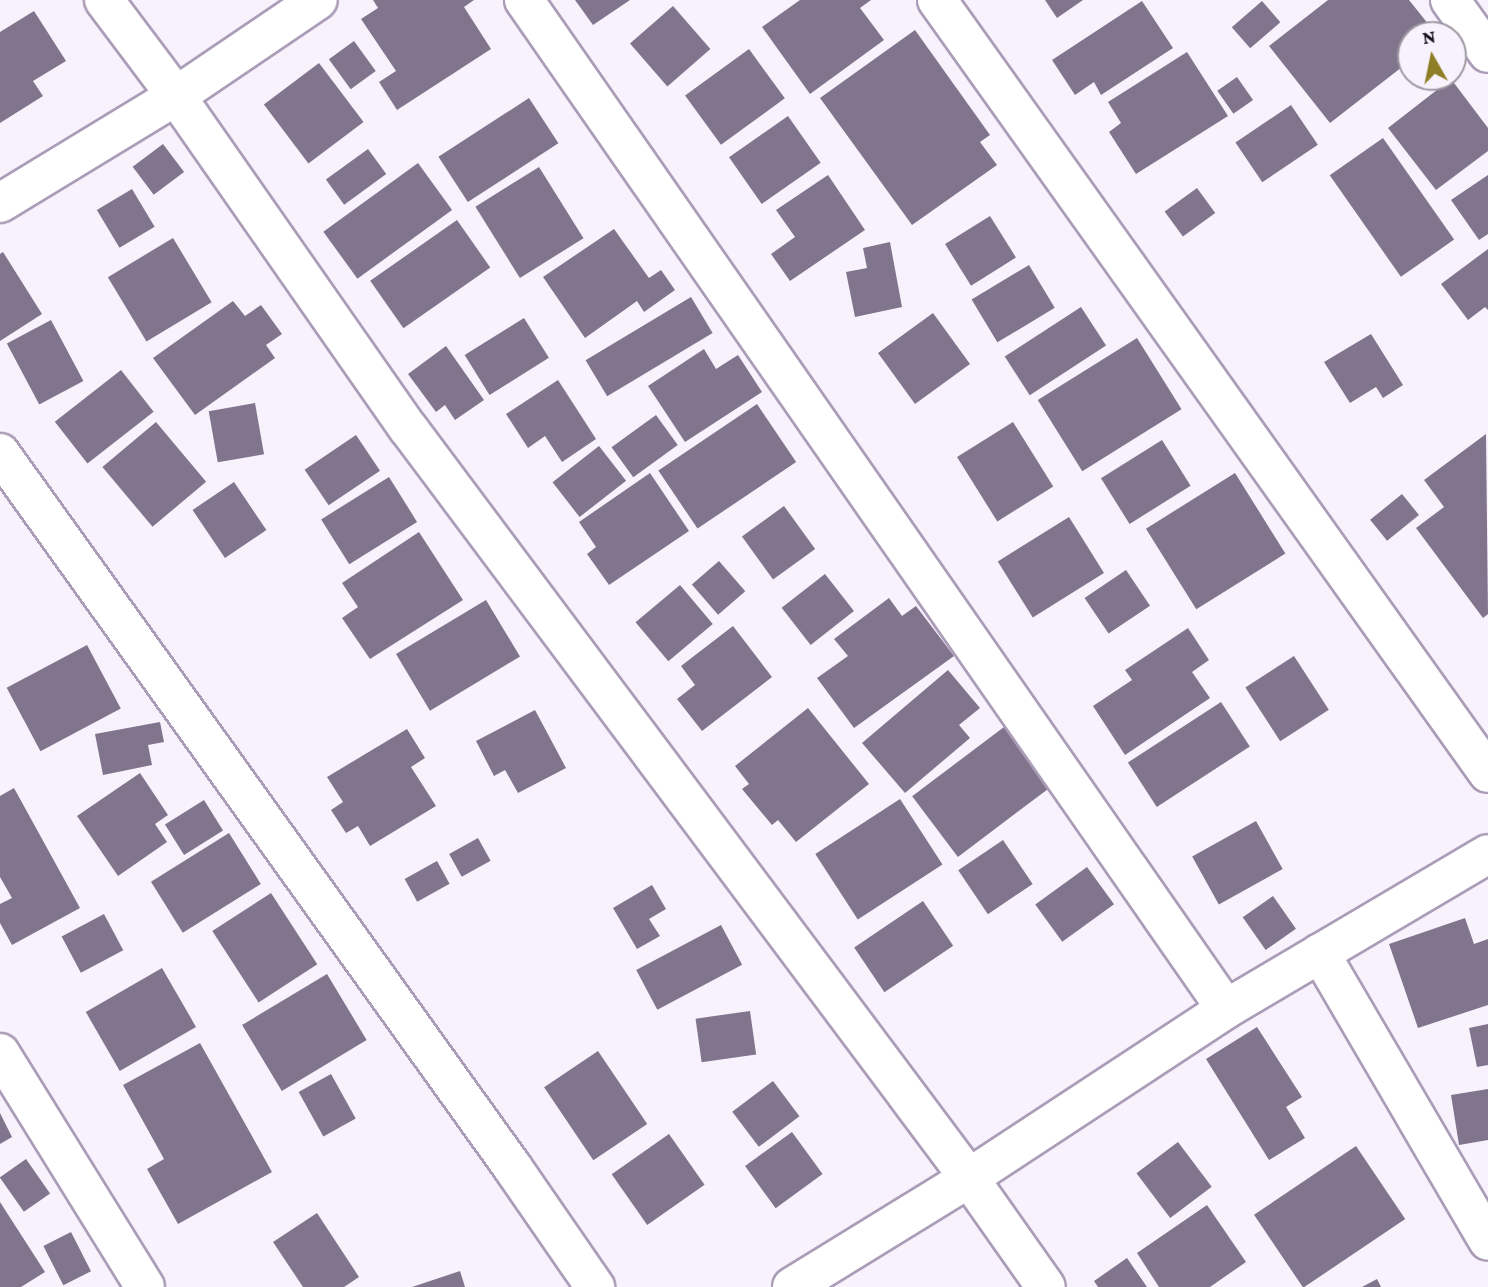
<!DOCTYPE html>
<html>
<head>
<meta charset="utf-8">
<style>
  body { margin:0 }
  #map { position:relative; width:1488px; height:1287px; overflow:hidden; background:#f8f2fd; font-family:"Crimson Pro",serif }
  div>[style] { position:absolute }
  .building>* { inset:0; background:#81748d; transform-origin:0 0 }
  .roads { filter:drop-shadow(2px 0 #ab9db7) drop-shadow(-2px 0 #ab9db7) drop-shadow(0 2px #ab9db7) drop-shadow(0 -2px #ab9db7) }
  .minor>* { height:38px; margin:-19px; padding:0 19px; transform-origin:19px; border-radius:19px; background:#fff }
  span { translate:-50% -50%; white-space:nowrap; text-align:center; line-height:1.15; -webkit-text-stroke:7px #f8f2fd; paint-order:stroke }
  .north { position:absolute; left:1397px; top:21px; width:70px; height:70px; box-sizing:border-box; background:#f8f2fd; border:2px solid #9e98a2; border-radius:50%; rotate:351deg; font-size:19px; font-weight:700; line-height:28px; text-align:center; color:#16111a }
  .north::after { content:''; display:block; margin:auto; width:24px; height:32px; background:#8e7f26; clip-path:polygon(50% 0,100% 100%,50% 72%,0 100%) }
</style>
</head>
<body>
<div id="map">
  <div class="building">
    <i style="clip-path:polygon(373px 0,474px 0,464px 7px,491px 49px,397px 110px,379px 82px,396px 71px,361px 19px,378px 8px)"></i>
    <i style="clip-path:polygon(575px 0,630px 0,593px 25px)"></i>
    <i style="clip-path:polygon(800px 0,871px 0,860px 8px,884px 40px,810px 94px,762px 27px)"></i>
    <i style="clip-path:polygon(1045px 0,1083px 0,1057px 18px)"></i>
    <i style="clip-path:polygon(1328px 0,1409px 0,1437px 35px,1411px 35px,1411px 60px,1330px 123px,1269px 46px)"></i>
    <i style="clip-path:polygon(1142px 1px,1173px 48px,1101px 95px,1094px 82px,1075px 95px,1052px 60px)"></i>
    <i style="left:1262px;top:1px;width:28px;height:40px;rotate:49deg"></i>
    <i style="left:673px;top:6px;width:57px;height:57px;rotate:49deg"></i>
    <i style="clip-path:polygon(34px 11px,66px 61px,33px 81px,43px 96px,0 123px,0 32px)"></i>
    <i style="clip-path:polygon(915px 30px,990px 135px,980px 142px,997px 165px,912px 225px,820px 98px)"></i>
    <i style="left:354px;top:41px;width:37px;height:31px;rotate:54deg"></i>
    <i style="left:749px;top:49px;width:61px;height:79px;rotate:54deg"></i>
    <i style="clip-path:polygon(1187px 52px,1228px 116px,1136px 174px,1109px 132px,1121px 123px,1108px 102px)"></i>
    <i style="left:319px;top:63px;width:74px;height:69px;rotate:53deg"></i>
    <i style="left:1237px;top:77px;width:28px;height:24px;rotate:55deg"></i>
    <i style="clip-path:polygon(1451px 79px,1488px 128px,1488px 151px,1436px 190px,1388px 128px)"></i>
    <i style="left:529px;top:98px;width:54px;height:108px;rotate:57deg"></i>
    <i style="left:1291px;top:105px;width:48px;height:67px;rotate:56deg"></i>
    <i style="left:788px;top:116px;width:57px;height:72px;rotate:55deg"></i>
    <i style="left:1383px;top:138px;width:124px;height:65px;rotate:55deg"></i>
    <i style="left:163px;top:144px;width:35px;height:38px;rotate:53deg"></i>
    <i style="left:368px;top:149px;width:31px;height:52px;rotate:54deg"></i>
    <i style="left:418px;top:163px;width:58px;height:117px;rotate:54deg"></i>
    <i style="left:539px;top:167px;width:84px;height:75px;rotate:58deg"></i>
    <i style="clip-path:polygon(828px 175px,865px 230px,790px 281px,771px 254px,795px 237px,776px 210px)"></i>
    <i style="clip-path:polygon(1488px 175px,1488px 234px,1479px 240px,1451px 200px)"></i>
    <i style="left:1197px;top:188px;width:31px;height:40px;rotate:54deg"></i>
    <i style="left:132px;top:189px;width:44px;height:41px;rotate:59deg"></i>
    <i style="left:990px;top:216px;width:49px;height:53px;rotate:58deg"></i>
    <i style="left:457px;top:220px;width:58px;height:106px;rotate:55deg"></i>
    <i style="clip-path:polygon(614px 229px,649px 278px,661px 270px,675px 290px,644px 312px,637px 301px,585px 338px,543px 277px)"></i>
    <i style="left:173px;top:238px;width:75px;height:76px;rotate:59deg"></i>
    <i style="clip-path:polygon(890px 242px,902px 307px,855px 317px,846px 272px,867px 268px,863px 248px)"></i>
    <i style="clip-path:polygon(1488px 249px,1488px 310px,1485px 307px,1468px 320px,1441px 284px)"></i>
    <i style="clip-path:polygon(3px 252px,42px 314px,0 341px,0 254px)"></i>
    <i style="left:1029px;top:265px;width:50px;height:67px;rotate:59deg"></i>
    <i style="left:691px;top:297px;width:42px;height:123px;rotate:59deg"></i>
    <i style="clip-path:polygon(233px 301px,245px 316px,261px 305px,282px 334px,266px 345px,275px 358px,195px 415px,153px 358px)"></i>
    <i style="left:1081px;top:307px;width:46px;height:91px;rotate:57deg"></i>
    <i style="left:933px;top:313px;width:63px;height:68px;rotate:54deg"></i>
    <i style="left:524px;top:318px;width:47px;height:70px;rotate:58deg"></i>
    <i style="left:51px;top:320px;width:69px;height:50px;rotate:62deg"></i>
    <i style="clip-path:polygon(1371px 334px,1403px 385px,1383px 398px,1376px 387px,1350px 403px,1324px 362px)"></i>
    <i style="left:1137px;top:338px;width:84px;height:117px;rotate:58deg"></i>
    <i style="clip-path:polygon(446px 346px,484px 400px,455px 420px,445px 405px,436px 412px,408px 374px)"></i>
    <i style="clip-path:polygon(704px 349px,716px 369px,738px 355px,762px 392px,685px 442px,648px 386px)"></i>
    <i style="left:121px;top:370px;width:53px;height:84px;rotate:52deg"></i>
    <i style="clip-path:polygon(558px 380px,596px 439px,562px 462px,545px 436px,528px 448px,506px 414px)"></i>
    <i style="left:255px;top:403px;width:52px;height:47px;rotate:80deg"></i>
    <i style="left:757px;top:404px;width:70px;height:119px;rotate:56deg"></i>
    <i style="left:656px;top:415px;width:37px;height:55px;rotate:54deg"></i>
    <i style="left:156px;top:422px;width:78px;height:70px;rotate:50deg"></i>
    <i style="left:1013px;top:422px;width:76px;height:66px;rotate:58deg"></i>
    <i style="clip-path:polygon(1486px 434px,1488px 614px,1483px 618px,1416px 528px,1444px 507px,1424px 480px)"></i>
    <i style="left:356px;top:435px;width:43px;height:62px;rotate:56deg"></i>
    <i style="left:1162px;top:440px;width:54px;height:72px;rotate:58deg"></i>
    <i style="left:599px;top:446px;width:44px;height:59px;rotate:52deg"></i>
    <i style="clip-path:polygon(650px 473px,689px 531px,609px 585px,587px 554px,596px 547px,579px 522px)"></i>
    <i style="left:1235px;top:473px;width:95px;height:105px;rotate:58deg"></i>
    <i style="left:389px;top:477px;width:53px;height:80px;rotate:58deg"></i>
    <i style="left:234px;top:482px;width:58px;height:50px;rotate:56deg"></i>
    <i style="left:1402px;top:494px;width:27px;height:41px;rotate:51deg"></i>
    <i style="left:784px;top:506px;width:53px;height:52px;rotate:54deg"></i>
    <i style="left:1069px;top:517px;width:66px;height:84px;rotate:58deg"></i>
    <i style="clip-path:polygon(419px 532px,463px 600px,370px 659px,342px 618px,358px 607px,342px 583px)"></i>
    <i style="left:719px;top:561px;width:40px;height:36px;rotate:49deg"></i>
    <i style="left:1126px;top:570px;width:43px;height:50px;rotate:56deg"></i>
    <i style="left:825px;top:574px;width:47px;height:55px;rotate:52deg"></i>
    <i style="left:680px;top:585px;width:51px;height:58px;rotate:50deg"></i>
    <i style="clip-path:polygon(889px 598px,902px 616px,916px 606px,954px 656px,854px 728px,817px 678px,848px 656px,834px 639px)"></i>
    <i style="left:486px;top:600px;width:66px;height:105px;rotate:59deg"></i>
    <i style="clip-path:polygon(733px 626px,772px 677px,702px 731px,677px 699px,695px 685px,681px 666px)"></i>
    <i style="clip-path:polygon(1188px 628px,1209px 660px,1192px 672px,1210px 698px,1125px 755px,1093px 706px,1132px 680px,1125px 670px)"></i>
    <i style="left:87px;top:645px;width:72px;height:91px;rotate:62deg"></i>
    <i style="left:1294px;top:656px;width:64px;height:58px;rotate:57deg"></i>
    <i style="clip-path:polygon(948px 670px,980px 708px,959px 725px,970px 738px,905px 793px,862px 743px)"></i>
    <i style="left:1221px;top:702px;width:53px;height:111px;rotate:57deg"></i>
    <i style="clip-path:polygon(808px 708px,869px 784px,796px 842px,778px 820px,772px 825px,742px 789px,749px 784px,735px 766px)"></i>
    <i style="clip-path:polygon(535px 710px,566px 768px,518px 793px,505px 770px,494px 776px,476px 741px)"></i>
    <i style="clip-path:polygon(160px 722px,164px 742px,148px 745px,152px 765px,103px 775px,95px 734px)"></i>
    <i style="left:1004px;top:727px;width:76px;height:115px;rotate:53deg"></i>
    <i style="clip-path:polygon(407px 729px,425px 758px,411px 767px,436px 806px,370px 846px,358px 826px,346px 833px,331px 810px,343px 802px,327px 777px)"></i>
    <i style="clip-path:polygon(140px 773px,168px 815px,155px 824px,167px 842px,118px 876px,77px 816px)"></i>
    <i style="clip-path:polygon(14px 788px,80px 908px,12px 945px,0 923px,0 904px,12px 898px,0 877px,0 796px)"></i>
    <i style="left:900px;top:799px;width:78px;height:101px;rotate:57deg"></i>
    <i style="left:204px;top:800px;width:36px;height:46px;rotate:58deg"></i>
    <i style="left:1256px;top:821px;width:55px;height:73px;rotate:61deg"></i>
    <i style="left:229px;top:833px;width:60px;height:92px;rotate:58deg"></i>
    <i style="left:478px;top:838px;width:26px;height:33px;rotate:61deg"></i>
    <i style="left:1003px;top:840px;width:53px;height:54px;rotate:56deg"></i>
    <i style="left:437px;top:861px;width:26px;height:37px;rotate:61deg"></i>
    <i style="left:1087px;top:867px;width:46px;height:64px;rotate:54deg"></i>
    <i style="clip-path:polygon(652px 885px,666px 909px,649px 919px,660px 936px,637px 949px,613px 908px)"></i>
    <i style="left:271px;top:893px;width:85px;height:70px;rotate:57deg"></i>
    <i style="left:1273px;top:896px;width:40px;height:37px;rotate:55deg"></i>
    <i style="left:923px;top:901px;width:54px;height:83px;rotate:56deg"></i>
    <i style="left:104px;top:914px;width:41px;height:48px;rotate:62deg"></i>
    <i style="clip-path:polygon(1465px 918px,1474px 944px,1488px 939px,1488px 1005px,1418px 1028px,1389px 944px)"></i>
    <i style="left:721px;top:925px;width:45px;height:96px;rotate:62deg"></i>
    <i style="left:162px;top:968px;width:68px;height:88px;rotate:60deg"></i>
    <i style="left:327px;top:974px;width:77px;height:99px;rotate:59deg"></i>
    <i style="left:750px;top:1011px;width:44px;height:55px;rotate:82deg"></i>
    <i style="clip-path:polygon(1488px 1024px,1488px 1065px,1477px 1067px,1469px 1028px)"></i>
    <i style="clip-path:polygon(1257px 1027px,1302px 1097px,1286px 1107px,1305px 1138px,1269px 1160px,1206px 1059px)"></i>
    <i style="clip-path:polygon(200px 1043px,272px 1172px,178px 1224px,147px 1169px,164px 1159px,123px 1085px)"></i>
    <i style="left:598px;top:1051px;width:88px;height:65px;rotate:56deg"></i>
    <i style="left:331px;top:1074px;width:51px;height:37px;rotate:61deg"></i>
    <i style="left:773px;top:1081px;width:44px;height:51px;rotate:53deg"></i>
    <i style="clip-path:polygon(1488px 1089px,1488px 1140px,1459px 1145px,1451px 1095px)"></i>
    <i style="clip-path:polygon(0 1113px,12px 1137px,0 1144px)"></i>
    <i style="left:792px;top:1132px;width:52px;height:58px;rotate:54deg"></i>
    <i style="left:669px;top:1134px;width:62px;height:70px;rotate:55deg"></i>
    <i style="left:1178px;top:1142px;width:56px;height:52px;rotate:53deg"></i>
    <i style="left:1356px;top:1146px;width:88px;height:123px;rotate:56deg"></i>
    <i style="left:26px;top:1159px;width:42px;height:32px;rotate:55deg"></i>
    <i style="clip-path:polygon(0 1202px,45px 1272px,21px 1287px,0 1287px)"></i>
    <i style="clip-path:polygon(1207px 1205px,1246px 1262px,1210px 1287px,1159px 1287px,1137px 1253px)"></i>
    <i style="clip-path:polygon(317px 1213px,359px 1277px,344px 1287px,303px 1287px,273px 1242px)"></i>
    <i style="left:71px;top:1232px;width:44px;height:31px;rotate:63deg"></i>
    <i style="clip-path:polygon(1127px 1258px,1147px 1287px,1098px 1287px,1094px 1281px)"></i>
    <i style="clip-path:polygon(460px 1271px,465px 1287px,412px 1287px)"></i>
    <i style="clip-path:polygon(1377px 1279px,1381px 1287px,1362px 1287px)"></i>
  </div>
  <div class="roads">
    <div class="minor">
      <i style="left:104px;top:0;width:120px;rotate:53.1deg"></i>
      <i style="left:176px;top:96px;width:405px;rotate:55.1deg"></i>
      <i style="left:408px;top:428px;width:937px;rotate:53.2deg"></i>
      <i style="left:969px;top:1178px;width:133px;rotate:54.8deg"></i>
      <i style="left:524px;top:0;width:1229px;rotate:55.17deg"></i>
      <i style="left:937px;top:0;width:949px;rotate:54.52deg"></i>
      <i style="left:1450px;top:0;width:65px;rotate:54.4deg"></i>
      <i style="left:0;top:203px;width:206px;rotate:-31.3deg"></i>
      <i style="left:176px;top:96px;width:171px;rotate:-34.1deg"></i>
      <i style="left:0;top:453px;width:880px;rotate:54.34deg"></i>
      <i style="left:513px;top:1168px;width:145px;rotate:55.4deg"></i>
      <i style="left:1320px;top:953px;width:333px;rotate:59.7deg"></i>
      <i style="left:0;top:1053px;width:275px;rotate:58.2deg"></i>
      <i style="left:792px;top:1287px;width:208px;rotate:-31.6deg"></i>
      <i style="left:969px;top:1178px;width:308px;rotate:-33.3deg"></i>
      <i style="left:1226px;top:1009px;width:304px;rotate:-30.6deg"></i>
    </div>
  </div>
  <div class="north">N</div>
</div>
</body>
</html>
